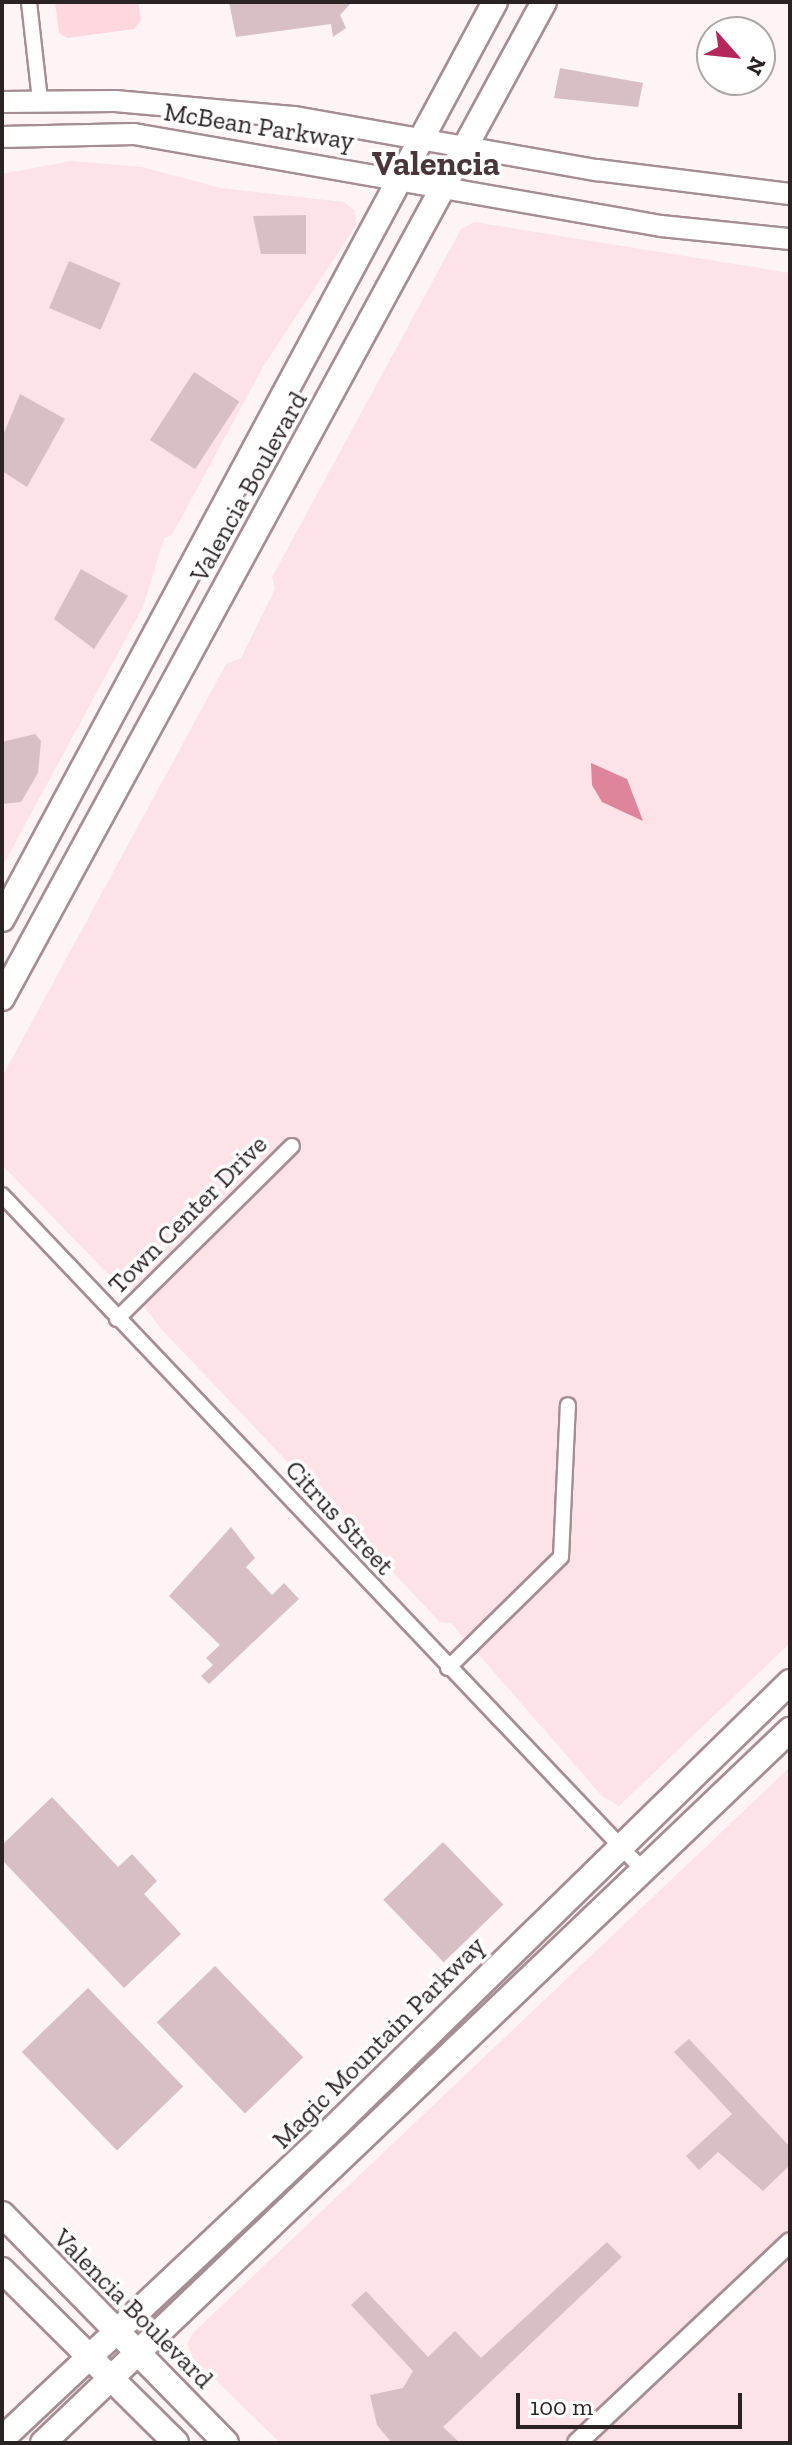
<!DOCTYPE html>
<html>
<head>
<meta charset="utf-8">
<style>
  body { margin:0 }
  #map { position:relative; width:792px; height:2445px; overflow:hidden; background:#fef4f6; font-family:"Zilla Slab",serif }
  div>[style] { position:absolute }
  .built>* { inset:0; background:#fde2e8 }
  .green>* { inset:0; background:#fed7df }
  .water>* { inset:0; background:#de849b }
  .building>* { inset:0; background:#d7bfc4; transform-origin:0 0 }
  .roads { filter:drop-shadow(2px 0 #a58e93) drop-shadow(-2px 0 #a58e93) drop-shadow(0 2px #a58e93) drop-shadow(0 -2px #a58e93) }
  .minor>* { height:14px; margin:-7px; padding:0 7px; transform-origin:7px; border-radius:7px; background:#fff }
  .tertiary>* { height:18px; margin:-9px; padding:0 9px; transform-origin:9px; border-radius:9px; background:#fff }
  .secondary>* { height:20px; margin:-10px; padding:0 10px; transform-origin:10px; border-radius:10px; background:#fff }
  .primary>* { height:24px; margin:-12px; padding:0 12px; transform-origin:12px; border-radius:12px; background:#fff }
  span { translate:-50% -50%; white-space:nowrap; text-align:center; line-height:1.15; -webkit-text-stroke:7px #fff; paint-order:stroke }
  .street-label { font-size:26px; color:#2b2224 }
  .district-label { font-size:34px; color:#49363a; font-weight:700 }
  .frame { position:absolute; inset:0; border:4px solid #2b2224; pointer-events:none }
  .north { position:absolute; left:696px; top:16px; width:80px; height:80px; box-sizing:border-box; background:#fff; border:2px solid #aaa7a7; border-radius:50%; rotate:117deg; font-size:22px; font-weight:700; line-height:32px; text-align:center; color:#2b2224 }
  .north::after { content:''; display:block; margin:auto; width:28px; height:36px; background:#b4265c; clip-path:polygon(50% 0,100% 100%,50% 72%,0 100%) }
  .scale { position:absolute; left:516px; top:2393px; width:226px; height:36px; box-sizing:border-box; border:4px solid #2b2224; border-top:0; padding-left:10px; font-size:24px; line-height:28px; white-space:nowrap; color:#2b2224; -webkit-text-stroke:6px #fff; paint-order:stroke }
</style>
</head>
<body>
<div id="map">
  <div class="built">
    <i style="clip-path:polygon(71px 161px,142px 167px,221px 188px,344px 202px,355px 211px,356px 225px,263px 367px,172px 535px,164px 538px,143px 607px,2px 867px,2px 174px)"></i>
    <i style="clip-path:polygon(474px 222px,790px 273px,790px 1643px,619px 1806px,602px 1796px,451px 1623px,440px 1622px,162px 1330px,122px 1278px,107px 1273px,2px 1165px,2px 1077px,226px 664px,241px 658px,275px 589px,272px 577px,461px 229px)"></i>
    <i style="clip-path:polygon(790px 1767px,790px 2443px,280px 2443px,193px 2358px,187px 2344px,193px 2333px)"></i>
  </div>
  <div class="green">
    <i style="clip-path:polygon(55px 2px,138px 2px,141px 20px,134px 29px,67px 38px,59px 33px)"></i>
  </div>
  <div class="water">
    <i style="clip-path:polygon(591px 763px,627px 779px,643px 821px,602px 802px,592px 785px)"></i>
  </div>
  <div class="building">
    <i style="clip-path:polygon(229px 2px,352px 2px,340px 15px,346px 28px,333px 37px,331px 24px,236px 37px)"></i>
    <i style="clip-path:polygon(560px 68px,643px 83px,638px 107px,554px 98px)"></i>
    <i style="clip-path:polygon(306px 215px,306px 254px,261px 254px,253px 216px)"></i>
    <i style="left:69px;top:261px;width:56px;height:51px;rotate:23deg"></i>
    <i style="left:194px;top:372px;width:54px;height:81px;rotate:33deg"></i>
    <i style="clip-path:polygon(20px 394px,65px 419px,27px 487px,2px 471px,2px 438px)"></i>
    <i style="clip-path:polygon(81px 569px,128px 596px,94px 649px,54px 619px)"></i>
    <i style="clip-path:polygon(35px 734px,41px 741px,38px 773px,21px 802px,2px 804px,2px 742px)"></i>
    <i style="clip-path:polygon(231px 1527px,255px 1558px,246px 1567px,272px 1595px,284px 1583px,299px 1599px,209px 1684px,201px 1676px,213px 1665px,206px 1658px,220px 1645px,169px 1596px)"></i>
    <i style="clip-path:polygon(52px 1797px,118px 1867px,132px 1854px,157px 1881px,144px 1894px,181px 1934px,124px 1988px,2px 1860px,2px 1845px)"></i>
    <i style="left:443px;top:1842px;width:87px;height:83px;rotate:46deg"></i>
    <i style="left:215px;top:1966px;width:127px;height:81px;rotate:46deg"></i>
    <i style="left:88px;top:1988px;width:137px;height:92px;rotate:46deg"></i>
    <i style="clip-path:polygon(689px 2039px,790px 2147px,790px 2165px,763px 2191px,718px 2152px,699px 2170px,686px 2156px,732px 2114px,674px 2052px)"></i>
    <i style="clip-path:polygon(607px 2242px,622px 2257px,443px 2427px,460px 2443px,392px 2443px,377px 2425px,370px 2395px,403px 2388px,413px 2371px,351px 2305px,366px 2291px,428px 2357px,455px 2331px,481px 2358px)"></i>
  </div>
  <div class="roads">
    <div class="minor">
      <i style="left:29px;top:2px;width:99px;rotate:83.6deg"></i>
      <i style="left:2px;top:1195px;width:932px;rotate:46.48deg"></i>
      <i style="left:117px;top:1319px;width:246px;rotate:-44.7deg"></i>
      <i style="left:448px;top:1668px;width:158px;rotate:-44.5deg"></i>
      <i style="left:561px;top:1557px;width:152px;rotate:-87.4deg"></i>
    </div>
    <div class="tertiary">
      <i style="left:577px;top:2443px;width:293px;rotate:-43.3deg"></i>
    </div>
    <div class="secondary">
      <i style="left:2px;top:102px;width:113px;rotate:-0.5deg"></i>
      <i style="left:115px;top:101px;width:181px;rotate:5.1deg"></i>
      <i style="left:295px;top:117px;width:307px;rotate:10deg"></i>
      <i style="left:597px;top:170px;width:194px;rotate:7.1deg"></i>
      <i style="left:2px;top:137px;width:132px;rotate:-1.3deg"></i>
      <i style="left:134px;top:134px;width:535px;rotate:9.9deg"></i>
      <i style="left:661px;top:226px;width:130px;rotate:5.8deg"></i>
    </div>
    <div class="primary">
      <i style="left:2px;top:919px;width:1041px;rotate:-61.74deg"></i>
      <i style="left:2px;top:998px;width:1134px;rotate:-61.45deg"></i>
      <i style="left:2px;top:2214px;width:320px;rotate:45.6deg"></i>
      <i style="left:2px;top:2270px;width:245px;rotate:44.8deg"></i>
      <i style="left:2px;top:2439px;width:446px;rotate:-43.2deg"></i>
      <i style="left:327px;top:2134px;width:647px;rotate:-44.31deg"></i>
      <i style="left:43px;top:2443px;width:1033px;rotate:-43.67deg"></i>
    </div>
  </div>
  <div class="street-label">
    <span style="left:259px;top:127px;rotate:9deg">McBean Parkway</span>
    <span style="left:249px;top:487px;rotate:-61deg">Valencia Boulevard</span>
    <span style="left:188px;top:1215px;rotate:-45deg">Town Center Drive</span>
    <span style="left:339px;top:1518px;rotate:47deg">Citrus Street</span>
    <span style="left:379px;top:2043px;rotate:-45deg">Magic Mountain Parkway</span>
    <span style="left:133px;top:2309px;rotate:45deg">Valencia Boulevard</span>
  </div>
  <div class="district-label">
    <span style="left:436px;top:164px">Valencia</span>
  </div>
  <div class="frame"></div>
  <div class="north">N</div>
  <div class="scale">100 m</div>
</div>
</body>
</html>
